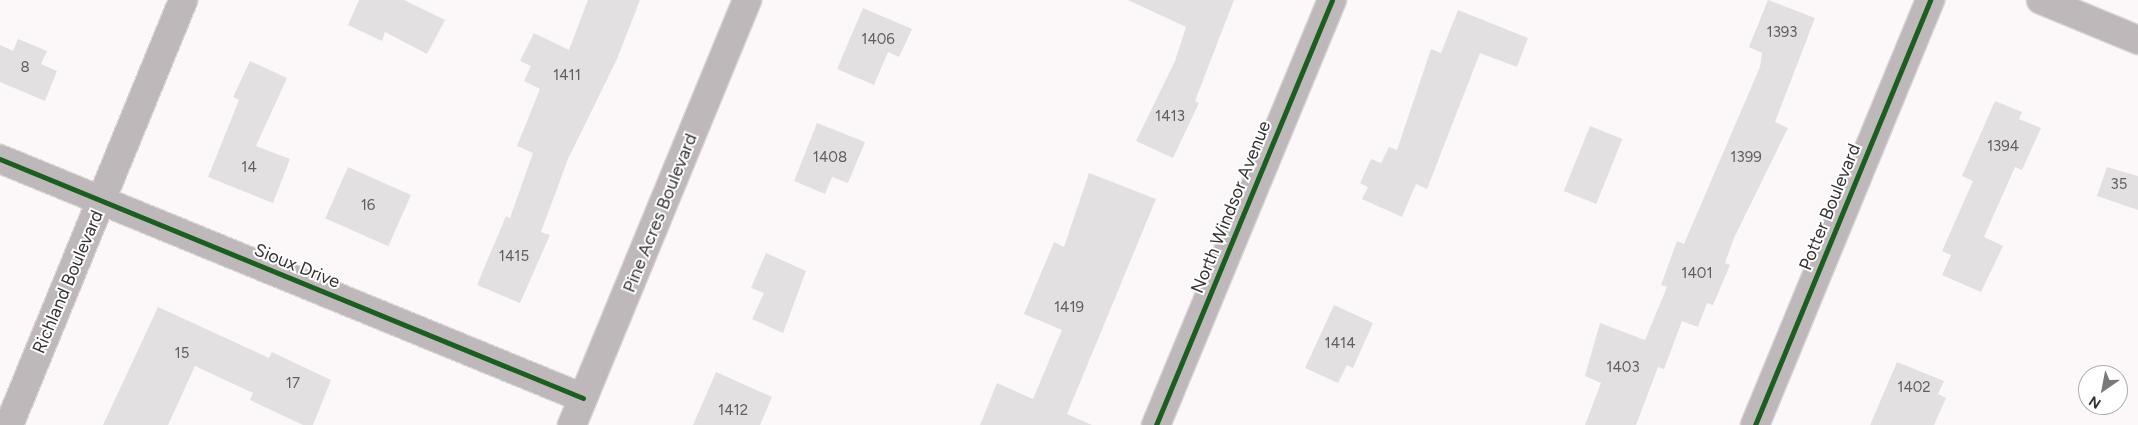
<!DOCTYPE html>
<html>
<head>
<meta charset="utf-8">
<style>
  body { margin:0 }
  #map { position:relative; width:2138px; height:425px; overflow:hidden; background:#fcf8fa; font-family:Figtree,sans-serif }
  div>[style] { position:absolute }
  .building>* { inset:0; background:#e3e0e2; transform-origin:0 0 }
  .roads { filter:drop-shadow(1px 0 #d8d5d7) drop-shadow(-1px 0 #d8d5d7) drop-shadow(0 1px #d8d5d7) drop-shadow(0 -1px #d8d5d7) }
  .minor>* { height:28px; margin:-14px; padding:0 14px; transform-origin:14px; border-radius:14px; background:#bfb8bb }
  .cycleway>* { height:5px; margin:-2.5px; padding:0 2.5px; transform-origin:2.5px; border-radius:2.5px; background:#1b5e20 }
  span { translate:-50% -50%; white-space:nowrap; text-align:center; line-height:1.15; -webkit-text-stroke:4px #fff; paint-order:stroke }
  .number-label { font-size:15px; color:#615e60 }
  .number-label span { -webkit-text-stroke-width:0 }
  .street-label { font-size:18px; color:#363335 }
  .north { position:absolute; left:2078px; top:365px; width:50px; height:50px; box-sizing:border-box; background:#fff; border:1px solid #afadae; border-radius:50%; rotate:213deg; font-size:14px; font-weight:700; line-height:20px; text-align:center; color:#363335 }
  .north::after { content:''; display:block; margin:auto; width:18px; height:22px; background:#7b787a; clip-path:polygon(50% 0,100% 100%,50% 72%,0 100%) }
</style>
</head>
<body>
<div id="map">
  <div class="building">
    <i style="clip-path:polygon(359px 0,404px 0,445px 20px,427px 54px,385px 32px,382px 41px,348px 25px)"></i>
    <i style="clip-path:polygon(588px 0,640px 0,617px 59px,568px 159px,541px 232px,550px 235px,520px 303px,477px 285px,506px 216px,510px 218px,533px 153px,517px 146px,540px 89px,524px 81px,531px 66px,520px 61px,534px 33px,569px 50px)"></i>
    <i style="clip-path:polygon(1128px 0,1234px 0,1195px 101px,1199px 103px,1173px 158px,1136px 141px,1175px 61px,1186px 27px)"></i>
    <i style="clip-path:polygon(1768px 0,1815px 18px,1775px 122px,1788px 128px,1734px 238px,1725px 263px,1730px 265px,1713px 305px,1707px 303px,1698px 327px,1682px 321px,1664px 369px,1658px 367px,1636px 425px,1585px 425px,1601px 383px,1585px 376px,1600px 323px,1645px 340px,1667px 287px,1661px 285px,1677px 241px,1684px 244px,1760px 67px,1762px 53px,1749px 47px)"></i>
    <i style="clip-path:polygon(863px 8px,912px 29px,899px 57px,888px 52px,874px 85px,837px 69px)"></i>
    <i style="clip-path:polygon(1458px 10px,1528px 38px,1517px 67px,1480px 53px,1427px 189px,1416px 184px,1402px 217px,1362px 199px,1368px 187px,1360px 183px,1371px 159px,1381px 163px,1389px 147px,1397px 150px,1431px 49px,1441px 53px)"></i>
    <i style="clip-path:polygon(18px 39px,47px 51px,41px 64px,57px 71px,45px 101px,0 82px,0 45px,13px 51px)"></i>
    <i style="clip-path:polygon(250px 61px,287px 78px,256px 146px,290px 159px,273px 203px,208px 177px,239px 100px,233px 97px)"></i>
    <i style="clip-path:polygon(1995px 101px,2022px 112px,2019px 119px,2041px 128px,2022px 170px,2015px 167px,1984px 237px,2003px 246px,1981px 292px,1942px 275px,1951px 255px,1942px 251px,1973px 181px,1962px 176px)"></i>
    <i style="clip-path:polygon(817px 123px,865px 142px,848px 183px,832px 177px,825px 194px,794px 181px)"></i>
    <i style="left:1590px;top:126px;width:35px;height:70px;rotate:22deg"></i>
    <i style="left:348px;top:167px;width:69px;height:56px;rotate:24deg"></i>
    <i style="clip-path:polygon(2107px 167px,2138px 176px,2138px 210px,2097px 196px)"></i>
    <i style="clip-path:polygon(1089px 173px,1156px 199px,1067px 414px,1092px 425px,980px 425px,997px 383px,1033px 399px,1062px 330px,1024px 314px,1054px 242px,1064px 247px)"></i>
    <i style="clip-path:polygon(766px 253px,806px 271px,783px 333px,752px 319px,764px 293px,751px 288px)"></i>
    <i style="clip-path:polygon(1334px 305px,1373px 323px,1353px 368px,1347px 365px,1338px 383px,1305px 368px)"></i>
    <i style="clip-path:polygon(158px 307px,269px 358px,272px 352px,331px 380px,313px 425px,303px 425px,250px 400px,253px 393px,195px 366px,168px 425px,103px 425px)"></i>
    <i style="clip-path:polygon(1897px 362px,1944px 381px,1938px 394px,1946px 398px,1934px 425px,1870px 425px)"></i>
    <i style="clip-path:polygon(716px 372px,772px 397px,760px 425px,693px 425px)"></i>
  </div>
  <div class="roads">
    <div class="minor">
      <i style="left:2041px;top:0;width:105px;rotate:22.4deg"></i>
      <i style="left:0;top:159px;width:630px;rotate:22.29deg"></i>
      <i style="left:9px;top:425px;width:459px;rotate:-67.7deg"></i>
      <i style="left:572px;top:425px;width:460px;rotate:-67.6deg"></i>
      <i style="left:1156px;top:425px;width:460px;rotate:-67.5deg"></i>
      <i style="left:1755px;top:425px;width:460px;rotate:-67.6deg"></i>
    </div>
  </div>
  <div class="cycleway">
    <i style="left:0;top:159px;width:630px;rotate:22.29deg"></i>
    <i style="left:1156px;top:425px;width:460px;rotate:-67.5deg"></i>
    <i style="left:1755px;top:425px;width:460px;rotate:-67.6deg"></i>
  </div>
  <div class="number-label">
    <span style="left:1782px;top:33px">1393</span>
    <span style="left:878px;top:40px">1406</span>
    <span style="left:25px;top:68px">8</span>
    <span style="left:567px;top:76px">1411</span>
    <span style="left:1170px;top:117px">1413</span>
    <span style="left:2003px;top:147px">1394</span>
    <span style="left:830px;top:158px">1408</span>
    <span style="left:1746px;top:158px">1399</span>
    <span style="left:249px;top:168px">14</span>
    <span style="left:2119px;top:185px">35</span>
    <span style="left:368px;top:206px">16</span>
    <span style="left:514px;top:257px">1415</span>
    <span style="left:1697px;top:274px">1401</span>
    <span style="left:1069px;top:308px">1419</span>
    <span style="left:1340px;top:344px">1414</span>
    <span style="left:182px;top:354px">15</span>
    <span style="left:1623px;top:368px">1403</span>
    <span style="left:293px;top:384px">17</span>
    <span style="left:1914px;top:388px">1402</span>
    <span style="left:733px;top:411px">1412</span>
  </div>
  <div class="street-label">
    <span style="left:1231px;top:207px;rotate:-68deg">North Windsor Avenue</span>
    <span style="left:1830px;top:207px;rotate:-68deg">Potter Boulevard</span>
    <span style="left:660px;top:213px;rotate:-68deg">Pine Acres Boulevard</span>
    <span style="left:297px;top:266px;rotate:22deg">Sioux Drive</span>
    <span style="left:68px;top:282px;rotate:-67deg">Richland Boulevard</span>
  </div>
  <div class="north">N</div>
</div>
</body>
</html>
